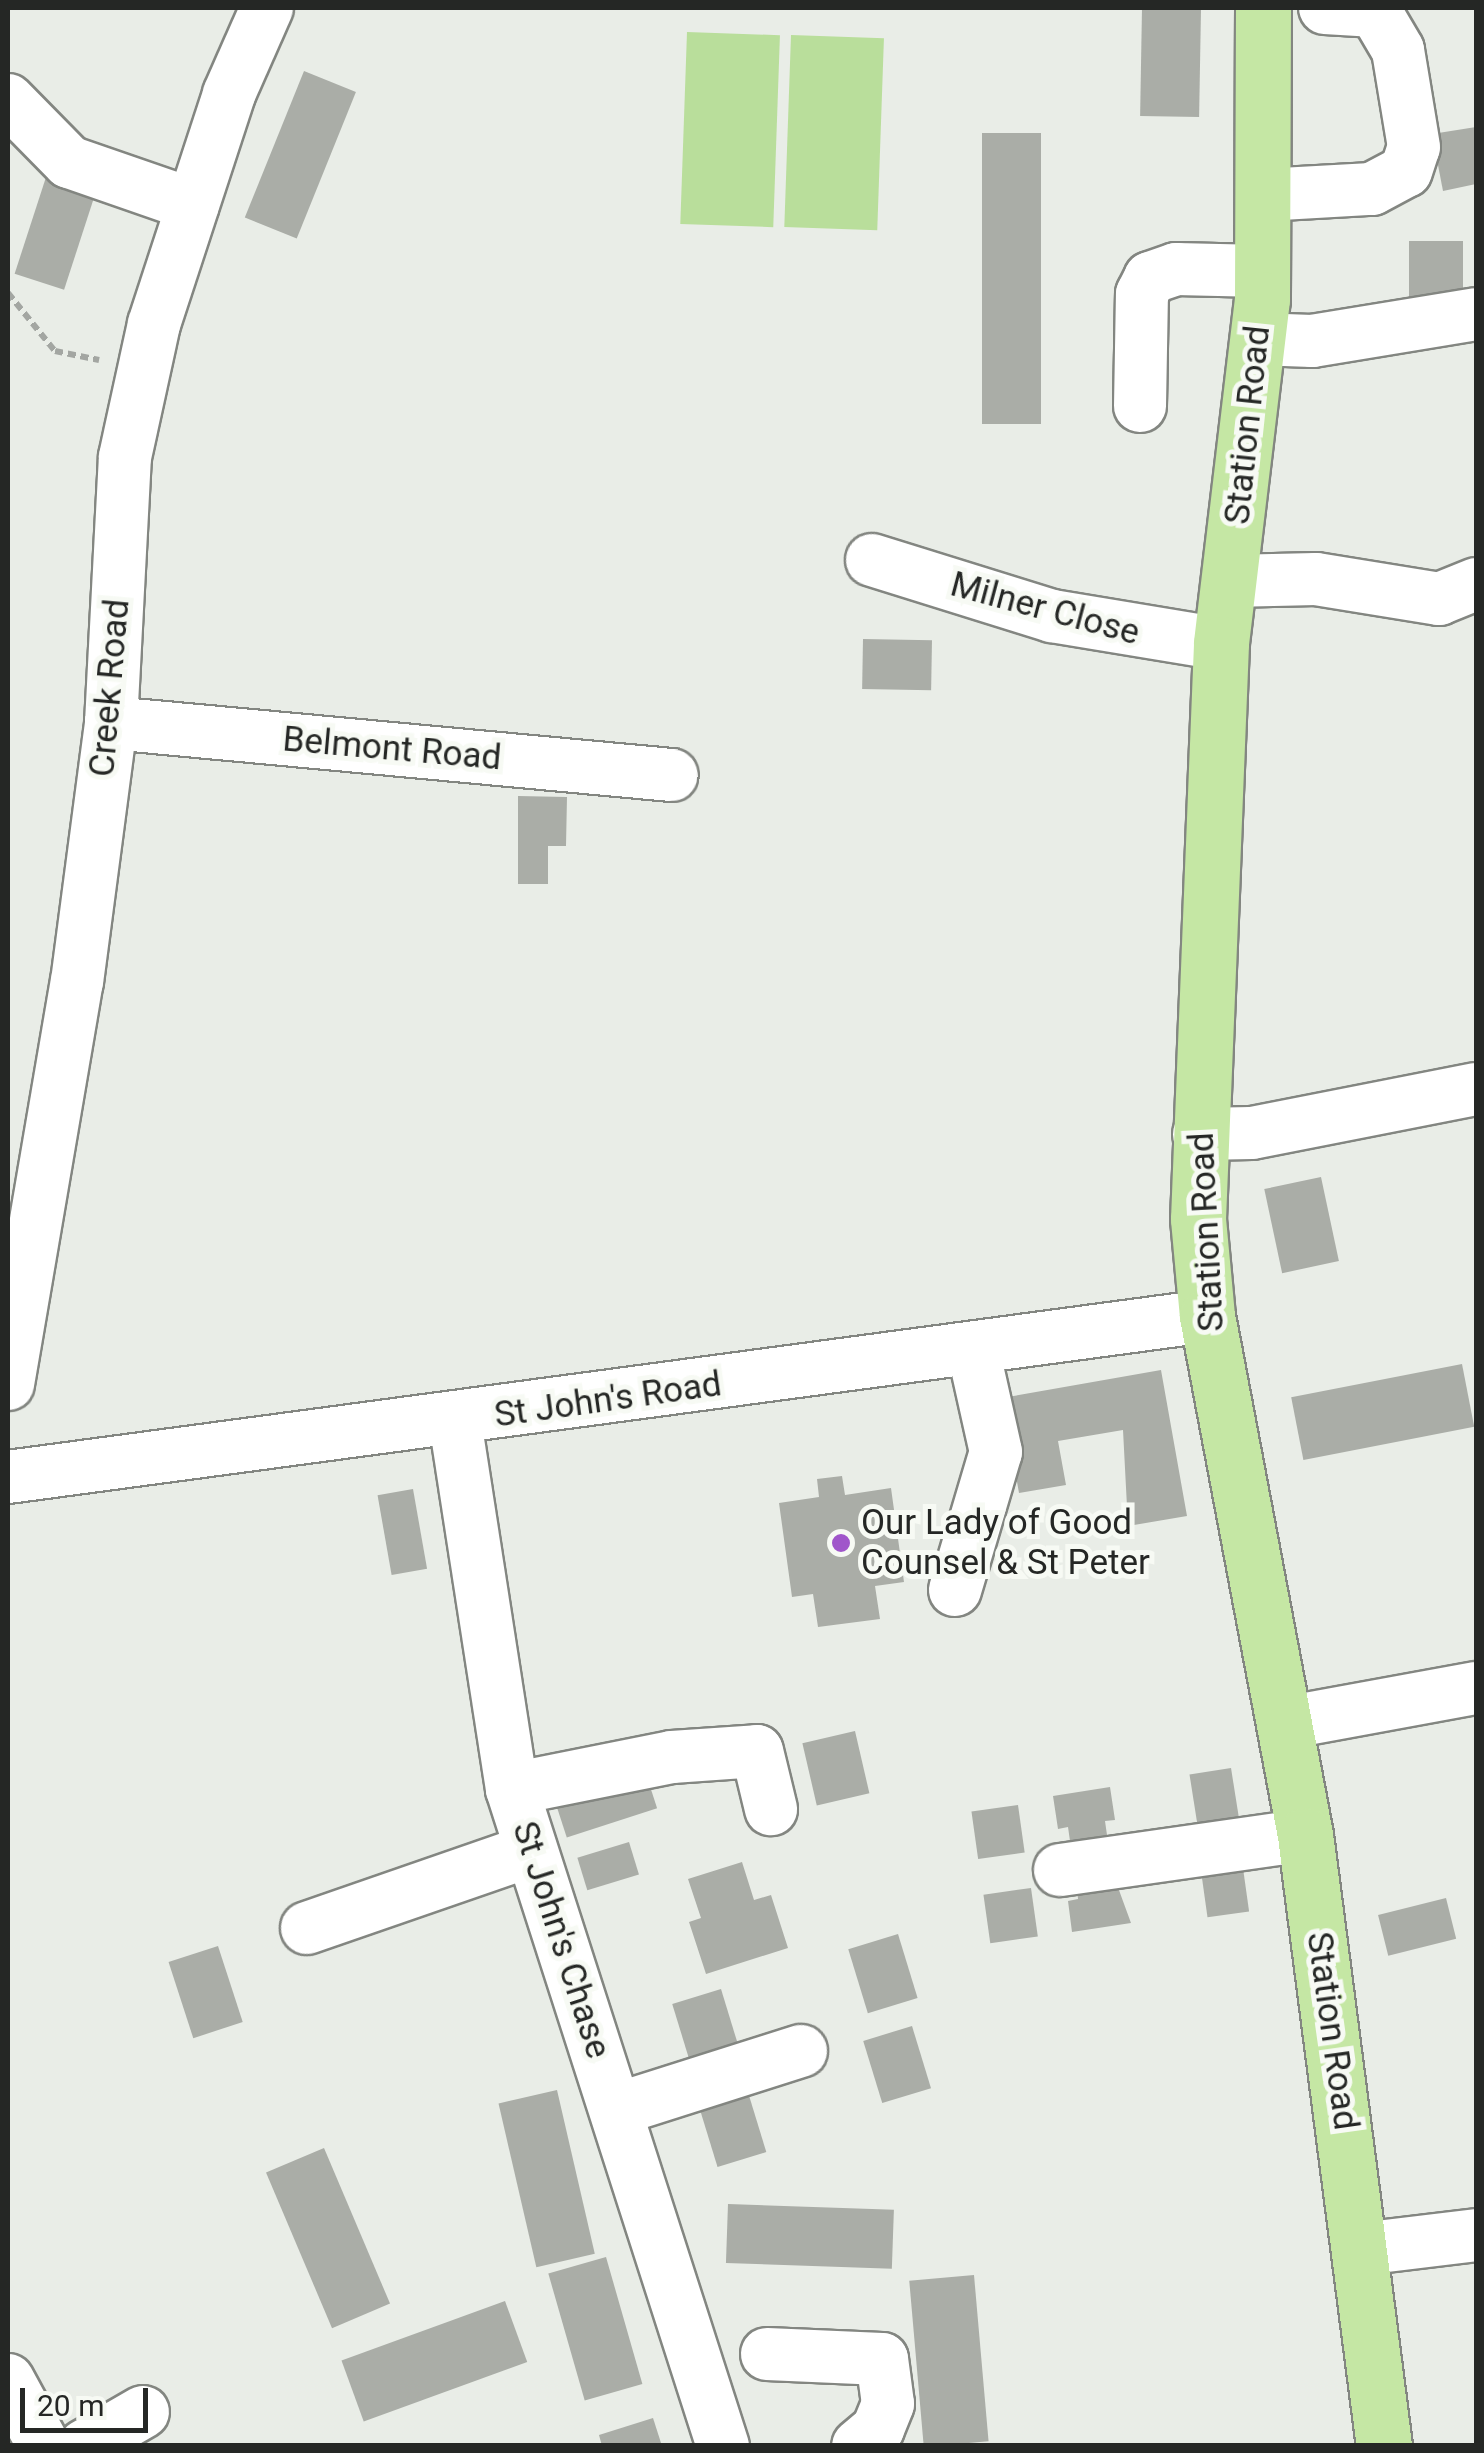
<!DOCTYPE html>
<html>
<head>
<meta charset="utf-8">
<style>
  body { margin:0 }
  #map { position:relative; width:1484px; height:2453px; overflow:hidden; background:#e9ede7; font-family:Roboto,sans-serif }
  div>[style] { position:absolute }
  .green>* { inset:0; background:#b9de9b; transform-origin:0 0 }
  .building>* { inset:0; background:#aaada7; transform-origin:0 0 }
  .path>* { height:6px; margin-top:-3px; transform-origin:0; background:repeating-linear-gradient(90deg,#a3a6a2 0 8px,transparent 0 13px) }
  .roads { filter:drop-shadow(2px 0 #838681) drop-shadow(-2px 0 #838681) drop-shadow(0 2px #838681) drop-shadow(0 -2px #838681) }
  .minor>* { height:52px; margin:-26px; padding:0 26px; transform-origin:26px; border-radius:26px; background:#fff }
  .major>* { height:55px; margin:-27.5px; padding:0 27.5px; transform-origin:27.5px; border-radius:27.5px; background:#c5e7a4 }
  .dots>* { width:28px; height:28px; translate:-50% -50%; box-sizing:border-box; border:5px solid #f7faf4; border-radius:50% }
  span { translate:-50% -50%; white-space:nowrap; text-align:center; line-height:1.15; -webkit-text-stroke:10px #f7faf4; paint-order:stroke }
  .street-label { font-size:35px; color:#252725 }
  .poi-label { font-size:35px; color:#252725 }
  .left { translate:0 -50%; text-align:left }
  .frame { position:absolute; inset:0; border:10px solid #252725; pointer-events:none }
  .scale { position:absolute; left:20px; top:2388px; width:128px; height:45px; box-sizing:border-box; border:5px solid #252725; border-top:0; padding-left:12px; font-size:30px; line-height:35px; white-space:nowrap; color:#252725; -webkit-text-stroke:8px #f7faf4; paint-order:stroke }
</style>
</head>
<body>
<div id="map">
  <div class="green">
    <i style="left:687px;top:32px;width:93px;height:192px;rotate:2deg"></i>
    <i style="left:791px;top:35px;width:93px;height:192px;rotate:2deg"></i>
  </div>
  <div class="building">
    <i style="left:1142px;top:8px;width:59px;height:108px;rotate:1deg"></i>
    <i style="left:304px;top:71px;width:56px;height:158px;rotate:22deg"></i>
    <i style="clip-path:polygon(1476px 127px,1476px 184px,1443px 191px,1432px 134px)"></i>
    <i style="left:982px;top:133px;width:59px;height:291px"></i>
    <i style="left:48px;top:171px;width:52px;height:108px;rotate:18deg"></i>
    <i style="left:1463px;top:241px;width:63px;height:54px;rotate:90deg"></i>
    <i style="left:863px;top:639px;width:69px;height:50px;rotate:1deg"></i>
    <i style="clip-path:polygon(518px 796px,567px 797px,566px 846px,548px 846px,548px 884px,518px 884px)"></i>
    <i style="left:1321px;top:1177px;width:86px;height:58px;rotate:78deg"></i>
    <i style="left:1462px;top:1364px;width:64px;height:174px;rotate:79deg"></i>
    <i style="clip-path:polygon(1161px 1370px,1187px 1516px,1128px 1526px,1123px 1430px,1058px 1441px,1066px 1485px,1019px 1493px,1002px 1398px)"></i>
    <i style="clip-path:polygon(842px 1476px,845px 1495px,891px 1488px,904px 1582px,875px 1586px,880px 1619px,818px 1627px,813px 1594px,792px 1597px,779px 1503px,819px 1497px,817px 1479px)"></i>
    <i style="left:413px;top:1489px;width:81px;height:36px;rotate:80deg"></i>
    <i style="left:855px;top:1731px;width:64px;height:54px;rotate:77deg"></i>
    <i style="left:1231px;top:1768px;width:53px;height:42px;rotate:81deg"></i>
    <i style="left:646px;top:1774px;width:36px;height:95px;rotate:72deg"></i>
    <i style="clip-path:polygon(1110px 1787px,1115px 1820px,1105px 1821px,1107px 1835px,1070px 1841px,1068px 1827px,1058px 1829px,1053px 1796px)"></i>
    <i style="left:1018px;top:1805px;width:48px;height:47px;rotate:82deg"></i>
    <i style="left:629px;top:1842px;width:34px;height:54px;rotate:73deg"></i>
    <i style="left:1242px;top:1861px;width:51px;height:42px;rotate:82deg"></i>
    <i style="clip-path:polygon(742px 1862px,754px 1900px,771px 1895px,788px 1948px,706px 1974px,689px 1922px,701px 1918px,688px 1879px)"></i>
    <i style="clip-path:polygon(1116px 1882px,1131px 1923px,1072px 1932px,1068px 1901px,1078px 1899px,1077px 1888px)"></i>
    <i style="left:1031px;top:1888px;width:49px;height:48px;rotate:82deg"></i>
    <i style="left:1446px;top:1898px;width:42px;height:70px;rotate:76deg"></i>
    <i style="left:898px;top:1934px;width:67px;height:52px;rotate:73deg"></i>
    <i style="left:218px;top:1946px;width:80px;height:52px;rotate:72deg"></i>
    <i style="left:721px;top:1989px;width:66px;height:51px;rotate:73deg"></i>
    <i style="left:912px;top:2026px;width:65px;height:51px;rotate:73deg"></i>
    <i style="left:747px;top:2089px;width:66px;height:51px;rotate:73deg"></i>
    <i style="left:557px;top:2090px;width:168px;height:60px;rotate:77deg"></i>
    <i style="left:324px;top:2148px;width:169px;height:63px;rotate:67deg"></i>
    <i style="left:728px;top:2204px;width:166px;height:59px;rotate:2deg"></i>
    <i style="left:606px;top:2257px;width:132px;height:60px;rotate:74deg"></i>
    <i style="left:974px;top:2275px;width:167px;height:65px;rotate:85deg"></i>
    <i style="left:505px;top:2301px;width:65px;height:174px;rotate:70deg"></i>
    <i style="clip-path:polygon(653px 2418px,662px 2446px,602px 2446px,599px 2435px)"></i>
  </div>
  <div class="path">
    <i style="left:8px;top:293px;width:75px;rotate:51deg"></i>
    <i style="left:55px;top:351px;width:45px;rotate:11.6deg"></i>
  </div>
  <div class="roads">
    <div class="minor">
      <i style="left:8px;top:100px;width:87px;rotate:45.5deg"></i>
      <i style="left:69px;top:162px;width:131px;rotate:19.1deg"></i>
      <i style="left:1263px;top:195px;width:109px;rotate:-3.2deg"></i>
      <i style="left:1372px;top:189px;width:38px;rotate:-28deg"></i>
      <i style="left:1406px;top:171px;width:25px;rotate:-72deg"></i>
      <i style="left:1414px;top:147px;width:98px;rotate:-99.4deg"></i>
      <i style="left:1398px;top:50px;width:45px;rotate:-120.5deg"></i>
      <i style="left:1375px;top:11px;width:50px;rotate:-176.6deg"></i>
      <i style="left:1257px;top:339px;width:55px;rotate:2.1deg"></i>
      <i style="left:1312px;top:341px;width:166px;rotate:-9.3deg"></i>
      <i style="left:1140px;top:406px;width:112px;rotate:-89deg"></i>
      <i style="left:1142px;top:294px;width:18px;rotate:-63deg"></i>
      <i style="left:1150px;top:278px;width:28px;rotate:-19deg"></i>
      <i style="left:1176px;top:269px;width:86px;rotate:1.3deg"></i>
      <i style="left:872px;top:560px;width:189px;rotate:17.3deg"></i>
      <i style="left:1052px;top:616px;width:171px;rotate:9.4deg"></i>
      <i style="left:1230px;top:581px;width:86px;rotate:-1.3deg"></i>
      <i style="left:1316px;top:579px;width:125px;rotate:9.2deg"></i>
      <i style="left:1439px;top:599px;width:40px;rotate:-22deg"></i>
      <i style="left:111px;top:723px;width:563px;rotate:5.3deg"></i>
      <i style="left:1199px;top:1134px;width:53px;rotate:-1.1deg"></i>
      <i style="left:1252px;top:1133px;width:228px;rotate:-11.1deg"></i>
      <i style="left:8px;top:1384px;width:408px;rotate:-80.3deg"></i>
      <i style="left:77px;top:982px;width:261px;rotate:-82.5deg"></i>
      <i style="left:111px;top:723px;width:266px;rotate:-87deg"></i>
      <i style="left:125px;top:457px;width:136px;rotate:-77.7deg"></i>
      <i style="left:154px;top:324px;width:242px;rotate:-71.9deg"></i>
      <i style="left:229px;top:94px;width:94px;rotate:-66.2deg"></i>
      <i style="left:455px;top:1421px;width:372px;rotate:81.2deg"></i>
      <i style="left:512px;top:1789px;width:690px;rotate:72.2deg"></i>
      <i style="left:8px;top:1477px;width:1210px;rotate:-7.65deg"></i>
      <i style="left:955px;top:1590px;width:144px;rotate:-73.5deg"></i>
      <i style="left:996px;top:1452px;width:106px;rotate:-102.6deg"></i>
      <i style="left:1285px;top:1723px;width:194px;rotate:-10.4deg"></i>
      <i style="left:512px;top:1789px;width:163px;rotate:-11.3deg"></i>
      <i style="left:672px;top:1757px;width:85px;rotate:-4deg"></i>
      <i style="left:757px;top:1751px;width:60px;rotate:76.4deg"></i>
      <i style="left:1060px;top:1870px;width:247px;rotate:-8.1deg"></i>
      <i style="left:307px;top:1928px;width:235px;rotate:-19.1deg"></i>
      <i style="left:618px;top:2109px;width:192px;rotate:-17.6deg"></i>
      <i style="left:1361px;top:2249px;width:116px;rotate:-6.9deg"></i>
      <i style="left:767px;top:2354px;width:115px;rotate:2.5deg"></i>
      <i style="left:882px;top:2359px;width:45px;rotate:82.4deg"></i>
      <i style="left:888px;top:2404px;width:27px;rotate:112deg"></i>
      <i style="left:878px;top:2429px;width:26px;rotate:140deg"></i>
      <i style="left:8px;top:2380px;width:75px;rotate:61.4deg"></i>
      <i style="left:84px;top:2446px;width:68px;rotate:-30deg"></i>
    </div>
    <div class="major">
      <i style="left:1263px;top:8px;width:291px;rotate:90.2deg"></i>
      <i style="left:1262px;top:299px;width:347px;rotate:96.8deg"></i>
      <i style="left:1221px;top:644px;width:575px;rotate:92.29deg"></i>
      <i style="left:1198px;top:1219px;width:97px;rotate:84.7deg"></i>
      <i style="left:1207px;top:1316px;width:528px;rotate:79.31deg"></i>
      <i style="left:1305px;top:1835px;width:616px;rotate:82.63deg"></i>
    </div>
  </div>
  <div class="dots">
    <i style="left:841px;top:1543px;background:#a056ca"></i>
  </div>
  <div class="street-label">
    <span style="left:1248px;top:425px;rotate:-84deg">Station Road</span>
    <span style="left:1045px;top:609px;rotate:15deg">Milner Close</span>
    <span style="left:110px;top:688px;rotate:-85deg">Creek Road</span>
    <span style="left:392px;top:749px;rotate:5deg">Belmont Road</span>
    <span style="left:1207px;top:1232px;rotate:-93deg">Station Road</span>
    <span style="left:608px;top:1400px;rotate:-8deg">St John's Road</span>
    <span style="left:561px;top:1940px;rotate:72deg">St John's Chase</span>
    <span style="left:1332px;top:2031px;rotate:82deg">Station Road</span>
  </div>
  <div class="poi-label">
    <span class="left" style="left:861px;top:1543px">Our Lady of Good<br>Counsel &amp; St Peter</span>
  </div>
  <div class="frame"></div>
  <div class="scale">20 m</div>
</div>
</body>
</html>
